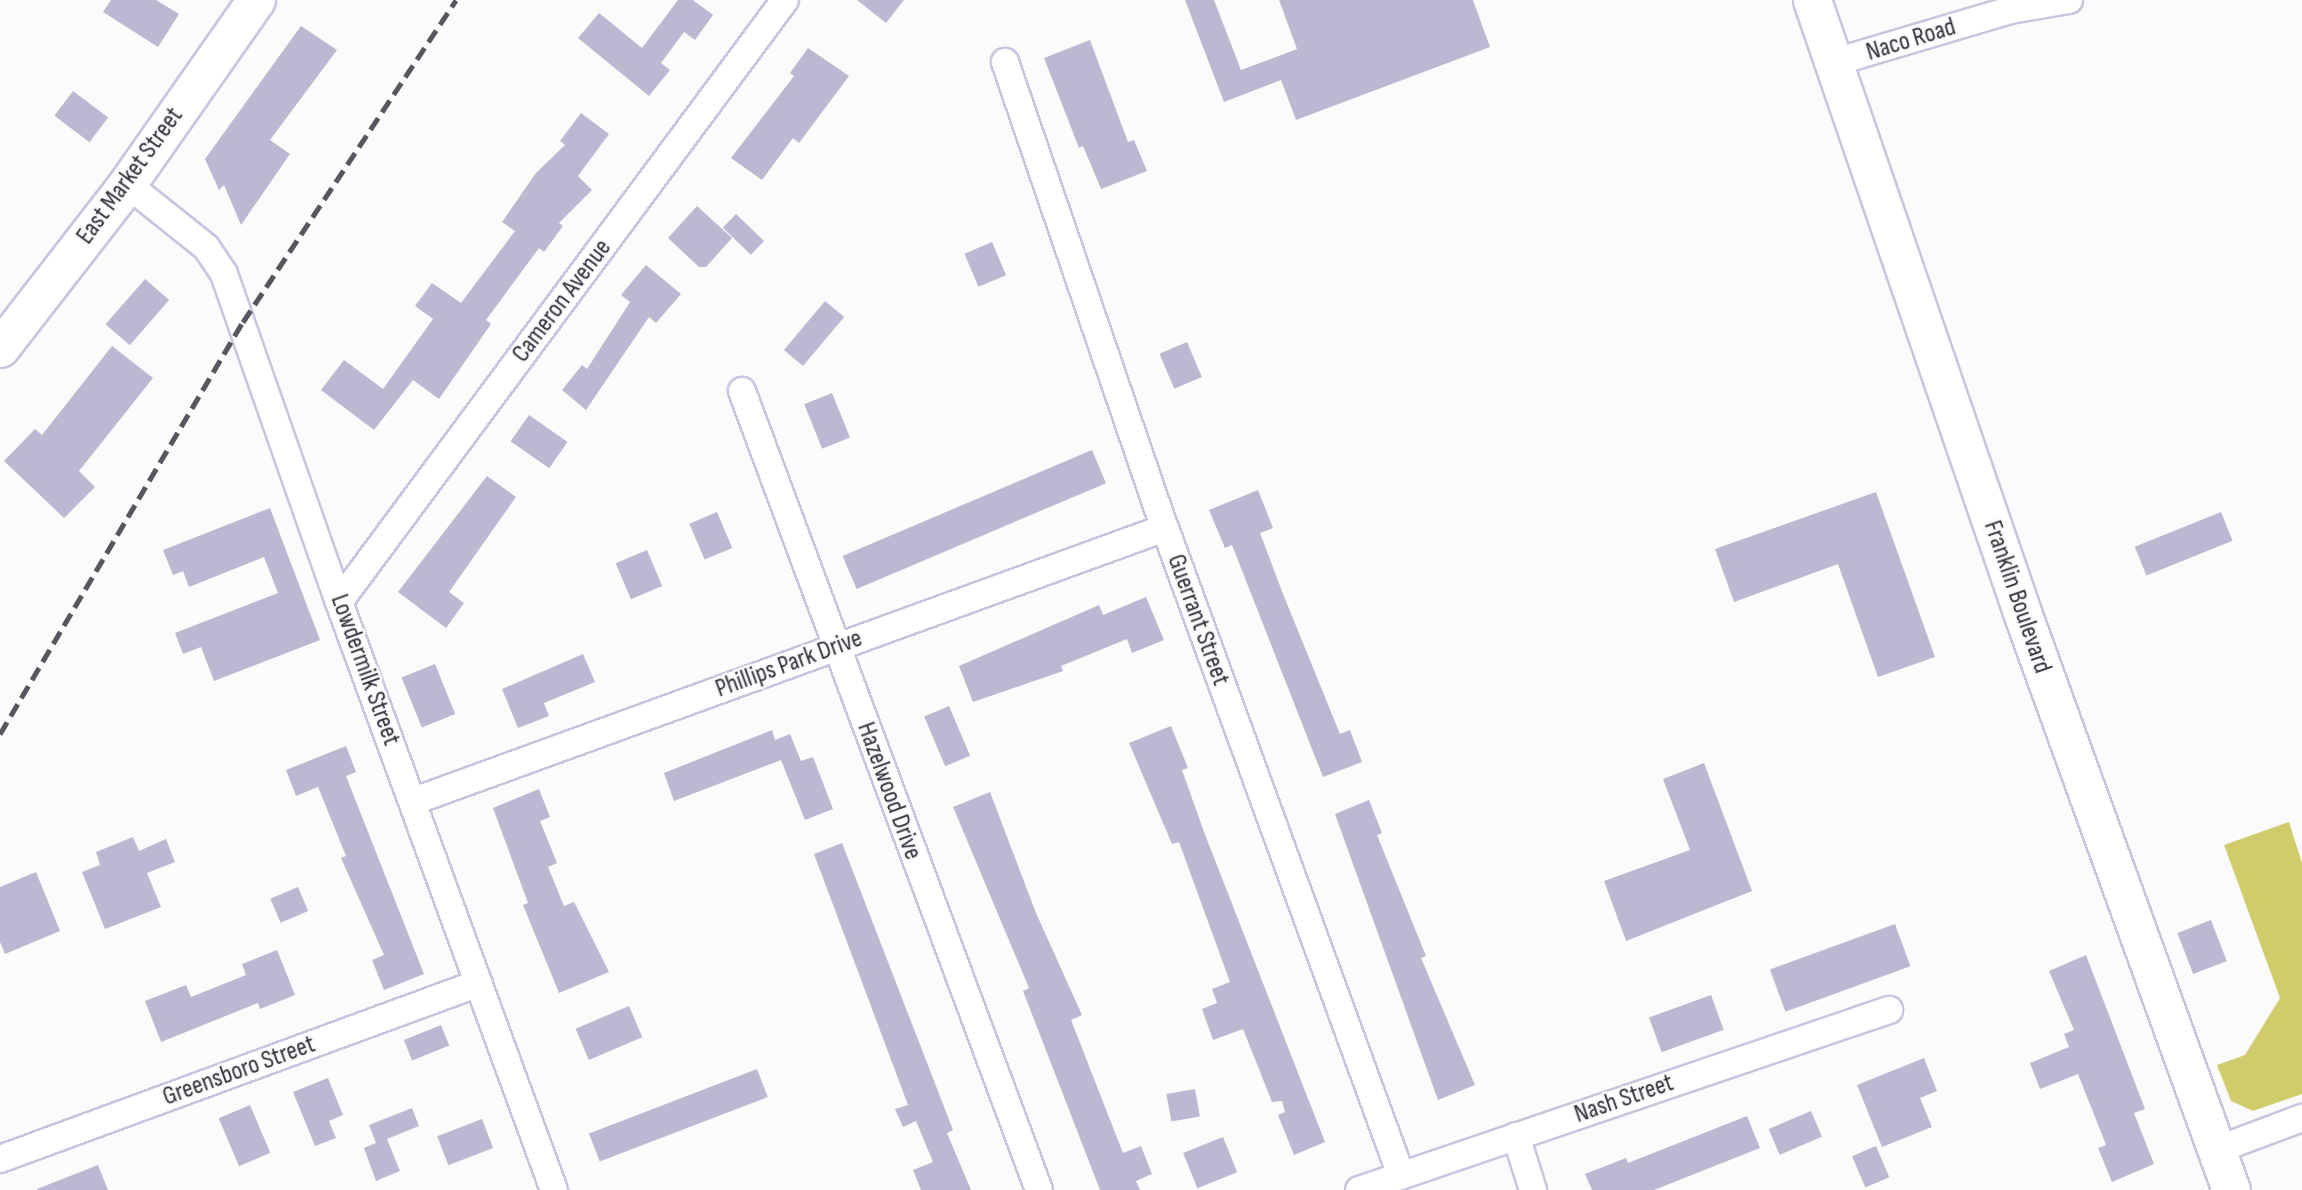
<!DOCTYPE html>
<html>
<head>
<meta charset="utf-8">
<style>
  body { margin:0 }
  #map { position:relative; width:2302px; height:1190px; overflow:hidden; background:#fbfbfb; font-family:"Sofia Sans Condensed",sans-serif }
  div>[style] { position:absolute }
  .forest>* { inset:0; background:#d0cc6b }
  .building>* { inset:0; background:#beb7d2; transform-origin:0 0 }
  .roads { filter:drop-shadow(2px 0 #cbc4df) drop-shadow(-2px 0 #cbc4df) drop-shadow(0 2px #cbc4df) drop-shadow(0 -2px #cbc4df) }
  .street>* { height:26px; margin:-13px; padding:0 13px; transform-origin:13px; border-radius:13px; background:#fff }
  .secondary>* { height:37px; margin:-18.5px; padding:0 18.5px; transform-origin:18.5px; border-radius:18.5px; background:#fff }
  .rail>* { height:5px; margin-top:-2.5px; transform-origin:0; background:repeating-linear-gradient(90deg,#57565e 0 14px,transparent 0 21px) }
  span { translate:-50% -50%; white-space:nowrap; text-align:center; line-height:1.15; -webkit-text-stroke:5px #fbfbfb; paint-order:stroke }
  .street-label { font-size:26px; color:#32303a }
</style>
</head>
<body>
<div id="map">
  <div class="forest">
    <i style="clip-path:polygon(2289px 822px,2302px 863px,2302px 1094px,2253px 1111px,2231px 1101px,2217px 1065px,2245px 1055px,2280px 998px,2224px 845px)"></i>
  </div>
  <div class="building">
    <i style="clip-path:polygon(111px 0,156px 0,179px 14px,158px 47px,103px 12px)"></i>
    <i style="clip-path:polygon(678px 0,693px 0,713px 15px,695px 40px,684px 32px,661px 63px,670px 70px,649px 96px,578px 38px,599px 13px,642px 48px)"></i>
    <i style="clip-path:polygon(857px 0,904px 0,886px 23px)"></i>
    <i style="clip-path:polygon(1185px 0,1214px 0,1241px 70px,1297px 49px,1279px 0,1473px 0,1490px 47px,1296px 120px,1281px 80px,1224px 102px)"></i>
    <i style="clip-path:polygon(301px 26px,337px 50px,270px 140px,290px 154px,241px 225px,224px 185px,219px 190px,205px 159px)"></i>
    <i style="clip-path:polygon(1090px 40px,1128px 142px,1134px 140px,1147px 171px,1101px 189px,1083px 146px,1079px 148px,1044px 58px)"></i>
    <i style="clip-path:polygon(808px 48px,849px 76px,799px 143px,793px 138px,762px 180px,731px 158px,794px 76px,790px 73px)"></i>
    <i style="left:73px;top:91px;width:44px;height:31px;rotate:37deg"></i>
    <i style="clip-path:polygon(581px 113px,609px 134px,578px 176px,592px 190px,559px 223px,563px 226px,544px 252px,539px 248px,486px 320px,491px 324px,439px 399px,413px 380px,374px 430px,321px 390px,344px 360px,383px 389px,433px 319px,415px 306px,432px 283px,461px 303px,515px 231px,502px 222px,536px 173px,565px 145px,560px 141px)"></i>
    <i style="clip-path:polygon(697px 206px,732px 238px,706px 267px,699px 267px,668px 238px)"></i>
    <i style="left:736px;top:214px;width:39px;height:19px;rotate:44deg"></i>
    <i style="left:992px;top:242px;width:36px;height:30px;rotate:67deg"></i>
    <i style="clip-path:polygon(646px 265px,681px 294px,656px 323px,649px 317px,586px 410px,562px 390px,582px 365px,587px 369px,630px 302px,621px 295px)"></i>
    <i style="left:145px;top:279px;width:32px;height:60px;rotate:41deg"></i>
    <i style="left:825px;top:301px;width:25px;height:64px;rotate:40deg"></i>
    <i style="left:1187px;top:342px;width:38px;height:30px;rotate:67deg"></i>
    <i style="clip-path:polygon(112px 346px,153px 378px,79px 471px,95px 487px,64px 518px,4px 461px,35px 429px,42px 435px)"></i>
    <i style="left:832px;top:393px;width:48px;height:30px;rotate:68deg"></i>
    <i style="left:529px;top:415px;width:47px;height:32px;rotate:35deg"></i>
    <i style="left:1092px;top:450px;width:36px;height:271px;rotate:67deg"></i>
    <i style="clip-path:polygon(487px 476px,516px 497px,449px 592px,464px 603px,446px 628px,398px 592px)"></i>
    <i style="clip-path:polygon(1258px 490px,1273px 528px,1260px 533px,1283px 594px,1340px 734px,1350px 730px,1362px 762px,1323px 777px,1232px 545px,1225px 548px,1209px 510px)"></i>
    <i style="clip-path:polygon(1876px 492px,1935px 657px,1878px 677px,1838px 564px,1734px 602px,1715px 549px)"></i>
    <i style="clip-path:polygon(270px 508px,320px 640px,214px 681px,201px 647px,183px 654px,175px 633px,278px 593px,264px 557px,189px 587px,183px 571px,173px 575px,163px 550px)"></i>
    <i style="left:717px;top:512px;width:39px;height:30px;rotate:67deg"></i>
    <i style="left:2221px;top:512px;width:31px;height:93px;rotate:68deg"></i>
    <i style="left:647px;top:550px;width:39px;height:34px;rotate:67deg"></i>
    <i style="clip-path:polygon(1146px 597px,1164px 640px,1132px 653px,1127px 639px,1061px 666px,1063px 671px,973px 702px,959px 666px,1099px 605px,1103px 615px)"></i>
    <i style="clip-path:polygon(583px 654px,595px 682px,544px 703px,549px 716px,518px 728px,502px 689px)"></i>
    <i style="left:435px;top:664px;width:54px;height:36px;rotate:68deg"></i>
    <i style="left:949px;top:706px;width:54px;height:27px;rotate:67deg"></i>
    <i style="clip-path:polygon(1171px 726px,1188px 768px,1182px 770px,1204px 832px,1325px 1142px,1294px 1155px,1278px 1115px,1285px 1112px,1282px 1101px,1272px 1102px,1243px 1029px,1213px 1040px,1202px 1009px,1217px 1003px,1212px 989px,1230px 982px,1179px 842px,1172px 844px,1129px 743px)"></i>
    <i style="clip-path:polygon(772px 730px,775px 740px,790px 734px,801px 761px,813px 757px,833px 809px,805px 820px,781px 760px,674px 801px,664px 773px)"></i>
    <i style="clip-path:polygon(346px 746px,356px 772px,346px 776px,424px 974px,384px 990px,372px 960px,384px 955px,341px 858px,346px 856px,318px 787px,296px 796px,286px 770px)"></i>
    <i style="clip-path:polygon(1704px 763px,1752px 891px,1626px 941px,1604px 881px,1690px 850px,1663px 779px)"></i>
    <i style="clip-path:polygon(539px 789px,550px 817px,540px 821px,557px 863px,548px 867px,564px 906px,574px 902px,609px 972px,559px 993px,523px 905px,528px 903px,493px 808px)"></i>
    <i style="clip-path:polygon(990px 792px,1036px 913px,1082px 1015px,1071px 1020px,1123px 1153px,1141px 1146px,1152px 1174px,1136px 1181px,1140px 1190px,1100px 1190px,1023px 991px,1029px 988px,953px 807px)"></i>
    <i style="clip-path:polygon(1369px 800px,1382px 833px,1377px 835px,1426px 956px,1421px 958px,1475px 1085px,1438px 1100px,1335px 814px)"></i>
    <i style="clip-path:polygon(133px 837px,139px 851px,166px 839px,175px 862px,147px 873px,161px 907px,105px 929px,82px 872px,100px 865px,96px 852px)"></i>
    <i style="clip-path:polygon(842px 843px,953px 1130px,947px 1133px,971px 1190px,921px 1190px,913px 1170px,933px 1162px,916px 1121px,903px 1127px,895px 1109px,908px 1105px,814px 854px)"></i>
    <i style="clip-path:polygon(36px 872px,60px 931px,5px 954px,0 942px,0 887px)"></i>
    <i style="left:298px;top:887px;width:26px;height:30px;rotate:67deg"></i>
    <i style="left:2211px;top:920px;width:44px;height:36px;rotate:69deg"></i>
    <i style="left:1895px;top:924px;width:45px;height:133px;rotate:70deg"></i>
    <i style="clip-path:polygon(277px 950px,295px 995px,260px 1009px,258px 1003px,161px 1042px,145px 1001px,186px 985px,191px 997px,246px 975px,242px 964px)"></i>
    <i style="clip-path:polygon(2086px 955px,2145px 1109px,2134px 1113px,2154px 1164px,2112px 1182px,2098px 1148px,2106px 1145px,2078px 1074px,2040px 1089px,2030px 1063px,2069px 1047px,2064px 1034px,2074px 1030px,2049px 971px)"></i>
    <i style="left:1711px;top:995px;width:37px;height:66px;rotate:70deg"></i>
    <i style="left:629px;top:1006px;width:34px;height:58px;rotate:67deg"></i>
    <i style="left:441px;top:1025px;width:22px;height:40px;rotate:68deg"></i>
    <i style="clip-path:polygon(1924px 1058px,1937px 1091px,1920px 1098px,1932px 1127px,1882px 1147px,1857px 1085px)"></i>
    <i style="left:757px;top:1069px;width:30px;height:180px;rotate:69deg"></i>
    <i style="clip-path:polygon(328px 1078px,343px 1115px,329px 1121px,336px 1138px,315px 1146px,293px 1092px)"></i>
    <i style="left:1195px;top:1089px;width:28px;height:29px;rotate:80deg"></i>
    <i style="left:250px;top:1105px;width:52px;height:34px;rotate:67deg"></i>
    <i style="clip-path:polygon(412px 1108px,419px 1126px,387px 1139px,400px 1171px,376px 1181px,364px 1148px,376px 1143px,369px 1125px)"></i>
    <i style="left:1811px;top:1111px;width:28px;height:46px;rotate:67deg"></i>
    <i style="clip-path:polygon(1747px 1116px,1760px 1148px,1654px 1190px,1592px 1190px,1585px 1174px,1626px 1158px,1628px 1163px)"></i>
    <i style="left:482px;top:1119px;width:31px;height:48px;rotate:69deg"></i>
    <i style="left:1223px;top:1137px;width:38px;height:43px;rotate:68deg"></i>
    <i style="left:1876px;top:1146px;width:34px;height:26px;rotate:67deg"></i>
    <i style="clip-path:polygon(98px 1165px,108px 1190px,37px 1190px,37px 1189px)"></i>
  </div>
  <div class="roads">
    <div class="street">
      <i style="left:1005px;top:62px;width:493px;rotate:71.1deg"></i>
      <i style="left:1165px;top:528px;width:689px;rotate:69.96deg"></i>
      <i style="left:1835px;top:62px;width:183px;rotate:-16.5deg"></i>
      <i style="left:2010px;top:10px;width:60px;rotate:-9.6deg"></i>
      <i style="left:127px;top:184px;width:101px;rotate:38.6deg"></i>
      <i style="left:206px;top:247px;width:32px;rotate:56deg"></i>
      <i style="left:224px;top:274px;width:348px;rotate:70.7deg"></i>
      <i style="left:339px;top:602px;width:626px;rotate:69.92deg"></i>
      <i style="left:742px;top:391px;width:852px;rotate:69.61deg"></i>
      <i style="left:339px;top:602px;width:749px;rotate:-53.47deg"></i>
      <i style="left:414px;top:801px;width:799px;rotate:-19.98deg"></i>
      <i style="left:1516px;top:1136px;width:57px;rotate:72.5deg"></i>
      <i style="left:2219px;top:1149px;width:89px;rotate:-20.5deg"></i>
      <i style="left:0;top:1159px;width:510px;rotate:-20.17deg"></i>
      <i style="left:1359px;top:1190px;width:560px;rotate:-18.76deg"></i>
    </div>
    <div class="secondary">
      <i style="left:1812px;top:0;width:650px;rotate:71.06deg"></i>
      <i style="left:2023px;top:615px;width:611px;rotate:70.11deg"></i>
      <i style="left:0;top:348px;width:207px;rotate:-52.2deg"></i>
      <i style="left:127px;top:184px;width:225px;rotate:-55deg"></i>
    </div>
  </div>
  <div class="rail">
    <i style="left:0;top:734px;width:478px;rotate:-59.5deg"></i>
    <i style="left:243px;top:322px;width:386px;rotate:-56.5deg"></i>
  </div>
  <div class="street-label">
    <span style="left:1911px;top:40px;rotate:-17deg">Naco Road</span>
    <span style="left:130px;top:176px;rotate:-54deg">East Market Street</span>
    <span style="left:562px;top:301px;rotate:-53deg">Cameron Avenue</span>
    <span style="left:2017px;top:597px;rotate:71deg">Franklin Boulevard</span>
    <span style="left:1198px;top:620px;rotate:70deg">Guerrant Street</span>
    <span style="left:789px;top:664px;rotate:-20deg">Phillips Park Drive</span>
    <span style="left:365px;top:670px;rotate:70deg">Lowdermilk Street</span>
    <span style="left:889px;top:791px;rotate:70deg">Hazelwood Drive</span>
    <span style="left:239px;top:1071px;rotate:-20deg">Greensboro Street</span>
    <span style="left:1624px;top:1099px;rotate:-19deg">Nash Street</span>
  </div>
</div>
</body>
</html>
